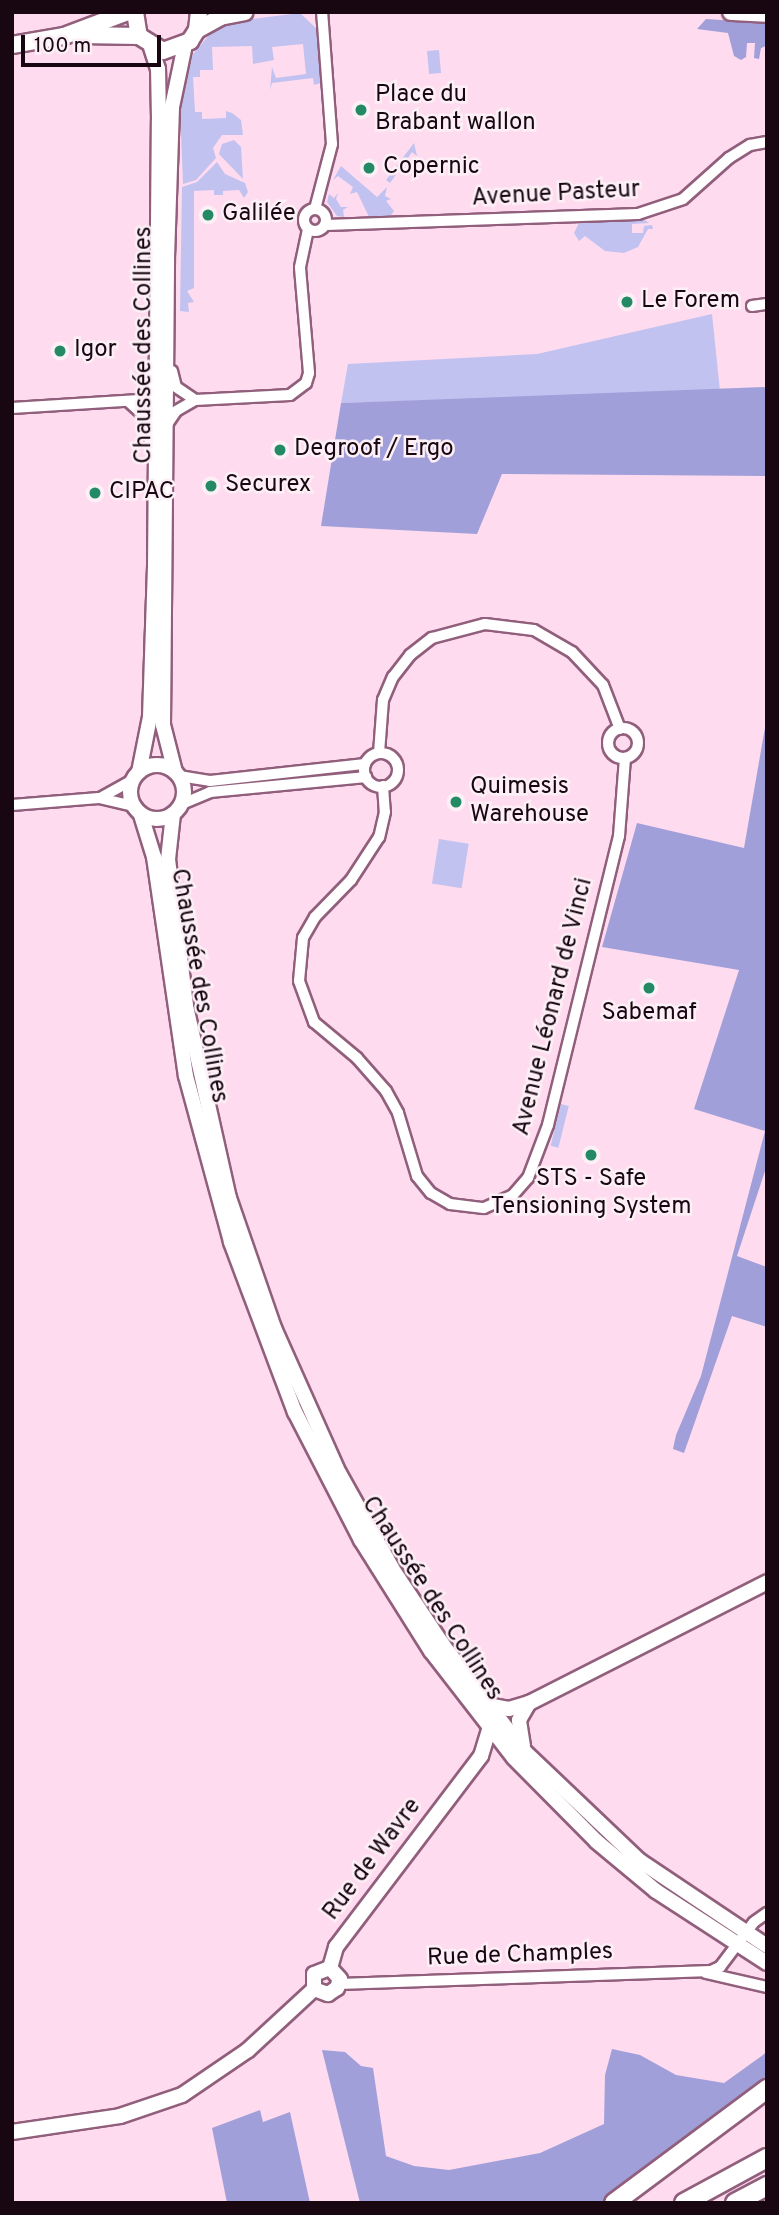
<!DOCTYPE html>
<html>
<head>
<meta charset="utf-8">
<style>
  body { margin:0 }
  #map { position:relative; width:779px; height:2215px; overflow:hidden; background:#fedbee; font-family:Overpass,sans-serif }
  div>[style] { position:absolute }
  .green>* { inset:0; background:#c2c2f1; transform-origin:0 0 }
  .forest>* { inset:0; background:#a09fda }
  .roads { filter:drop-shadow(2px 0 #915f7c) drop-shadow(-2px 0 #915f7c) drop-shadow(0 2px #915f7c) drop-shadow(0 -2px #915f7c) }
  .street>* { height:10px; margin:-5px; padding:0 5px; transform-origin:5px; border-radius:5px; background:#fff }
  .street>.ring { margin:-5px; padding:0; box-sizing:content-box; background:none; border:10px solid #fff; border-radius:50% }
  .secondary>* { height:14px; margin:-7px; padding:0 7px; transform-origin:7px; border-radius:7px; background:#fff }
  .secondary>.ring { margin:-7px; padding:0; box-sizing:content-box; background:none; border:14px solid #fff; border-radius:50% }
  .primary>* { height:16px; margin:-8px; padding:0 8px; transform-origin:8px; border-radius:8px; background:#fff }
  .highway>* { height:18px; margin:-9px; padding:0 9px; transform-origin:9px; border-radius:9px; background:#fff }
  .dots>* { width:19px; height:19px; translate:-50% -50%; box-sizing:border-box; border:4px solid #fcf0f6; border-radius:50% }
  span { translate:-50% -50%; white-space:nowrap; text-align:center; line-height:1.15; -webkit-text-stroke:5px #fcf0f6; paint-order:stroke }
  .poi-label { font-size:24px; color:#180711 }
  .left { translate:0 -50%; text-align:left }
  .street-label { font-size:24px; color:#180711 }
  .frame { position:absolute; inset:0; border:14px solid #180711; pointer-events:none }
  .scale { position:absolute; left:21px; top:35px; width:140px; height:32px; box-sizing:border-box; border:4px solid #180711; border-top:0; padding-left:9px; font-size:21px; line-height:24px; white-space:nowrap; color:#180711; -webkit-text-stroke:5px #fcf0f6; paint-order:stroke }
</style>
</head>
<body>
<div id="map">
  <div class="green">
    <i style="clip-path:polygon(300px 13px,318px 30px,321px 83px,314px 85px,313px 78px,272px 83px,270px 90px,272px 67px,276px 78px,306px 74px,303px 44px,272px 47px,274px 60px,253px 64px,252px 46px,212px 47px,213px 70px,200px 70px,200px 77px,193px 77px,195px 112px,202px 112px,202px 119px,226px 118px,226px 111px,232px 113px,241px 120px,243px 135px,222px 135px,213px 148px,216px 158px,196px 180px,183px 184px,180px 108px,193px 54px,210px 34px,235px 21px)"></i>
    <i style="left:439px;top:50px;width:23px;height:12px;rotate:85deg"></i>
    <i style="clip-path:polygon(234px 140px,241px 147px,243px 179px,219px 154px,222px 144px)"></i>
    <i style="clip-path:polygon(414px 143px,417px 156px,412px 152px,390px 183px,386px 180px)"></i>
    <i style="clip-path:polygon(217px 162px,225px 174px,245px 183px,248px 192px,244px 198px,239px 190px,223px 191px,223px 195px,214px 195px,214px 190px,194px 191px,194px 288px,187px 291px,194px 302px,188px 303px,189px 312px,180px 311px,182px 187px,197px 182px)"></i>
    <i style="clip-path:polygon(341px 166px,377px 197px,387px 187px,385px 196px,391px 199px,386px 201px,394px 211px,388px 219px,370px 219px,357px 192px,350px 194px,353px 187px,338px 176px,333px 180px)"></i>
    <i style="clip-path:polygon(338px 193px,336px 199px,341px 207px,348px 207px,343px 210px,344px 217px,337px 216px,327px 202px,329px 194px,334px 198px)"></i>
    <i style="clip-path:polygon(643px 219px,649px 223px,632px 224px,632px 233px,643px 233px,644px 226px,652px 225px,653px 229px,648px 229px,638px 247px,624px 253px,605px 251px,585px 236px,579px 241px,574px 233px,580px 221px)"></i>
    <i style="clip-path:polygon(712px 314px,720px 391px,341px 403px,348px 364px,537px 354px)"></i>
    <i style="left:439px;top:839px;width:30px;height:45px;rotate:9deg"></i>
    <i style="left:561px;top:1104px;width:8px;height:43px;rotate:14deg"></i>
  </div>
  <div class="forest">
    <i style="clip-path:polygon(706px 19px,767px 23px,766px 46px,761px 48px,759px 59px,754px 58px,755px 43px,747px 43px,746px 57px,741px 60px,734px 56px,728px 33px,697px 29px)"></i>
    <i style="clip-path:polygon(767px 387px,767px 476px,502px 474px,477px 534px,321px 526px,341px 403px)"></i>
    <i style="clip-path:polygon(767px 716px,767px 1165px,737px 1256px,767px 1267px,767px 1327px,732px 1316px,684px 1453px,673px 1449px,676px 1435px,701px 1376px,765px 1131px,694px 1109px,739px 970px,602px 947px,637px 823px,744px 848px)"></i>
    <i style="clip-path:polygon(612px 2049px,640px 2055px,676px 2075px,724px 2083px,767px 2052px,767px 2079px,605px 2203px,360px 2203px,322px 2050px,345px 2052px,361px 2066px,373px 2068px,386px 2156px,414px 2166px,449px 2170px,540px 2153px,604px 2124px,605px 2075px)"></i>
    <i style="clip-path:polygon(260px 2110px,263px 2122px,290px 2112px,310px 2203px,227px 2203px,212px 2128px)"></i>
  </div>
  <div class="roads">
    <div class="street">
      <i style="left:315px;top:209px;width:67px;rotate:-75.3deg"></i>
      <i style="left:332px;top:144px;width:132px;rotate:-94.3deg"></i>
      <i class="ring" style="left:304px;top:209px;width:12px;height:12px"></i>
      <i style="left:326px;top:225px;width:312px;rotate:-2deg"></i>
      <i style="left:638px;top:214px;width:47px;rotate:-18.4deg"></i>
      <i style="left:683px;top:199px;width:62px;rotate:-41.7deg"></i>
      <i style="left:729px;top:158px;width:25px;rotate:-32deg"></i>
      <i style="left:750px;top:145px;width:17px;rotate:-10deg"></i>
      <i style="left:752px;top:306px;width:15px;rotate:-8deg"></i>
      <i style="left:172px;top:371px;width:16px;rotate:76deg"></i>
      <i style="left:176px;top:387px;width:23px;rotate:34deg"></i>
      <i style="left:129px;top:402px;width:25px;rotate:42deg"></i>
      <i style="left:148px;top:419px;width:23px;rotate:85deg"></i>
      <i style="left:12px;top:408px;width:127px;rotate:-3.6deg"></i>
      <i style="left:139px;top:400px;width:11px;rotate:-49deg"></i>
      <i style="left:146px;top:392px;width:23px;rotate:-75deg"></i>
      <i style="left:168px;top:423px;width:14px;rotate:-56deg"></i>
      <i style="left:176px;top:411px;width:22px;rotate:-30deg"></i>
      <i style="left:195px;top:400px;width:95px;rotate:-3deg"></i>
      <i style="left:290px;top:395px;width:20px;rotate:-37deg"></i>
      <i style="left:306px;top:383px;width:10px;rotate:-73deg"></i>
      <i style="left:309px;top:373px;width:106px;rotate:-94.9deg"></i>
      <i style="left:300px;top:267px;width:39px;rotate:-78deg"></i>
      <i class="ring" style="left:608px;top:728px;width:20px;height:20px"></i>
      <i style="left:379px;top:753px;width:53px;rotate:-85.7deg"></i>
      <i style="left:383px;top:700px;width:25px;rotate:-67deg"></i>
      <i style="left:393px;top:677px;width:28px;rotate:-52deg"></i>
      <i style="left:410px;top:655px;width:28px;rotate:-38deg"></i>
      <i style="left:432px;top:638px;width:55px;rotate:-14.8deg"></i>
      <i style="left:485px;top:624px;width:49px;rotate:7deg"></i>
      <i style="left:534px;top:630px;width:44px;rotate:30.1deg"></i>
      <i style="left:572px;top:652px;width:45px;rotate:46.8deg"></i>
      <i style="left:603px;top:685px;width:47px;rotate:68.9deg"></i>
      <i class="ring" style="left:364px;top:753px;width:24px;height:24px"></i>
      <i style="left:179px;top:776px;width:31px;rotate:9deg"></i>
      <i style="left:210px;top:781px;width:156px;rotate:-6.3deg"></i>
      <i style="left:383px;top:786px;width:26px;rotate:86deg"></i>
      <i style="left:385px;top:812px;width:26px;rotate:103deg"></i>
      <i style="left:379px;top:837px;width:51px;rotate:123.1deg"></i>
      <i style="left:351px;top:880px;width:52px;rotate:134.2deg"></i>
      <i style="left:315px;top:917px;width:24px;rotate:120deg"></i>
      <i style="left:303px;top:938px;width:43px;rotate:95.3deg"></i>
      <i style="left:299px;top:981px;width:44px;rotate:69.9deg"></i>
      <i style="left:314px;top:1022px;width:56px;rotate:39.9deg"></i>
      <i style="left:357px;top:1058px;width:44px;rotate:48.7deg"></i>
      <i style="left:386px;top:1091px;width:25px;rotate:61deg"></i>
      <i style="left:398px;top:1113px;width:66px;rotate:73.2deg"></i>
      <i style="left:417px;top:1176px;width:22px;rotate:51deg"></i>
      <i style="left:431px;top:1193px;width:22px;rotate:30deg"></i>
      <i style="left:450px;top:1204px;width:34px;rotate:7deg"></i>
      <i style="left:484px;top:1208px;width:32px;rotate:-24deg"></i>
      <i style="left:513px;top:1195px;width:23px;rotate:-49deg"></i>
      <i style="left:528px;top:1178px;width:57px;rotate:-69.3deg"></i>
      <i style="left:548px;top:1125px;width:298px;rotate:-76.2deg"></i>
      <i style="left:619px;top:836px;width:78px;rotate:-85.6deg"></i>
      <i style="left:100px;top:798px;width:37px;rotate:-29deg"></i>
      <i style="left:182px;top:804px;width:30px;rotate:-23deg"></i>
      <i style="left:210px;top:792px;width:157px;rotate:-5.5deg"></i>
      <i style="left:12px;top:805px;width:87px;rotate:-4.6deg"></i>
      <i style="left:99px;top:798px;width:35px;rotate:13deg"></i>
      <i style="left:706px;top:1973px;width:63px;rotate:12.9deg"></i>
      <i style="left:339px;top:1984px;width:372px;rotate:-2deg"></i>
      <i style="left:711px;top:1971px;width:10px;rotate:-24deg"></i>
      <i style="left:720px;top:1967px;width:56px;rotate:-52.9deg"></i>
      <i style="left:754px;top:1922px;width:16px;rotate:-35deg"></i>
    </div>
    <div class="secondary">
      <i class="ring" style="left:130px;top:765px;width:40px;height:40px"></i>
      <i style="left:139px;top:772px;width:56px;rotate:-78.7deg"></i>
      <i style="left:150px;top:717px;width:150px;rotate:-88.1deg"></i>
      <i style="left:155px;top:567px;width:448px;rotate:-89.5deg"></i>
      <i style="left:159px;top:119px;width:50px;rotate:-91.1deg"></i>
      <i style="left:158px;top:69px;width:23px;rotate:-108deg"></i>
      <i style="left:175px;top:772px;width:49px;rotate:-104.3deg"></i>
      <i style="left:163px;top:725px;width:467px;rotate:-89.5deg"></i>
      <i style="left:167px;top:258px;width:151px;rotate:-88.1deg"></i>
      <i style="left:172px;top:107px;width:63px;rotate:-78.2deg"></i>
      <i style="left:173px;top:814px;width:45px;rotate:96.3deg"></i>
      <i style="left:168px;top:859px;width:148px;rotate:83deg"></i>
      <i style="left:186px;top:1006px;width:197px;rotate:77.4deg"></i>
      <i style="left:229px;top:1198px;width:138px;rotate:70.9deg"></i>
      <i style="left:274px;top:1328px;width:159px;rotate:65.9deg"></i>
      <i style="left:339px;top:1473px;width:115px;rotate:60.8deg"></i>
      <i style="left:395px;top:1573px;width:87px;rotate:56.3deg"></i>
      <i style="left:443px;top:1645px;width:133px;rotate:52.6deg"></i>
      <i style="left:524px;top:1751px;width:160px;rotate:43.5deg"></i>
      <i style="left:640px;top:1861px;width:153px;rotate:33.8deg"></i>
      <i style="left:141px;top:815px;width:44px;rotate:72.8deg"></i>
      <i style="left:154px;top:857px;width:221px;rotate:81.7deg"></i>
      <i style="left:186px;top:1076px;width:172px;rotate:74.8deg"></i>
      <i style="left:231px;top:1242px;width:182px;rotate:69.4deg"></i>
      <i style="left:295px;top:1412px;width:144px;rotate:62.7deg"></i>
      <i style="left:361px;top:1540px;width:131px;rotate:57.8deg"></i>
      <i style="left:431px;top:1651px;width:135px;rotate:52.2deg"></i>
      <i style="left:514px;top:1758px;width:117px;rotate:45.3deg"></i>
      <i style="left:596px;top:1841px;width:78px;rotate:39.8deg"></i>
      <i style="left:656px;top:1891px;width:132px;rotate:33deg"></i>
      <i style="left:487px;top:1705px;width:22px;rotate:10deg"></i>
      <i style="left:509px;top:1709px;width:21px;rotate:-17deg"></i>
      <i style="left:529px;top:1703px;width:267px;rotate:-26.9deg"></i>
      <i style="left:523px;top:1746px;width:26px;rotate:-99deg"></i>
      <i style="left:519px;top:1720px;width:20px;rotate:-60deg"></i>
      <i style="left:330px;top:1968px;width:22px;rotate:-74deg"></i>
      <i style="left:336px;top:1947px;width:240px;rotate:-52.8deg"></i>
      <i style="left:481px;top:1756px;width:28px;rotate:-73deg"></i>
      <i style="left:314px;top:1989px;width:15px;rotate:20deg"></i>
      <i style="left:328px;top:1994px;width:11px;rotate:-34deg"></i>
      <i style="left:337px;top:1988px;width:9px;rotate:-72deg"></i>
      <i style="left:340px;top:1979px;width:15px;rotate:-132deg"></i>
      <i style="left:314px;top:1989px;width:15px;rotate:-90deg"></i>
      <i style="left:314px;top:1974px;width:17px;rotate:-21deg"></i>
      <i style="left:12px;top:2132px;width:109px;rotate:-8.4deg"></i>
      <i style="left:120px;top:2116px;width:65px;rotate:-18.7deg"></i>
      <i style="left:182px;top:2095px;width:80px;rotate:-34.3deg"></i>
      <i style="left:248px;top:2050px;width:90px;rotate:-42.7deg"></i>
    </div>
    <div class="primary">
      <i style="left:135px;top:12px;width:24px;rotate:81deg"></i>
      <i style="left:139px;top:36px;width:28px;rotate:32deg"></i>
      <i style="left:163px;top:51px;width:29px;rotate:-20deg"></i>
      <i style="left:190px;top:41px;width:13px;rotate:-58deg"></i>
      <i style="left:197px;top:30px;width:18px;rotate:-84deg"></i>
      <i style="left:731px;top:12px;width:36px;rotate:3deg"></i>
      <i style="left:197px;top:30px;width:26px;rotate:-29deg"></i>
      <i style="left:220px;top:17px;width:25px;rotate:-11deg"></i>
      <i style="left:80px;top:35px;width:59px;rotate:1deg"></i>
      <i style="left:12px;top:45px;width:53px;rotate:-9.8deg"></i>
      <i style="left:64px;top:36px;width:68px;rotate:-20.6deg"></i>
    </div>
    <div class="highway">
      <i style="left:614px;top:2203px;width:191px;rotate:-36.7deg"></i>
      <i style="left:684px;top:2203px;width:94px;rotate:-28.5deg"></i>
      <i style="left:735px;top:2203px;width:36px;rotate:-28deg"></i>
    </div>
  </div>
  <div class="dots">
    <i style="left:361px;top:110px;background:#238a65"></i>
    <i style="left:369px;top:168px;background:#238a65"></i>
    <i style="left:208px;top:215px;background:#238a65"></i>
    <i style="left:627px;top:302px;background:#238a65"></i>
    <i style="left:60px;top:351px;background:#238a65"></i>
    <i style="left:280px;top:450px;background:#238a65"></i>
    <i style="left:211px;top:486px;background:#238a65"></i>
    <i style="left:95px;top:493px;background:#238a65"></i>
    <i style="left:456px;top:802px;background:#238a65"></i>
    <i style="left:649px;top:988px;background:#238a65"></i>
    <i style="left:591px;top:1155px;background:#238a65"></i>
  </div>
  <div class="poi-label">
    <span class="left" style="left:375px;top:110px">Place du<br>Brabant wallon</span>
    <span class="left" style="left:383px;top:168px">Copernic</span>
    <span class="left" style="left:222px;top:215px">Galilée</span>
    <span class="left" style="left:641px;top:302px">Le Forem</span>
    <span class="left" style="left:74px;top:351px">Igor</span>
    <span class="left" style="left:294px;top:450px">Degroof / Ergo</span>
    <span class="left" style="left:225px;top:486px">Securex</span>
    <span class="left" style="left:109px;top:493px">CIPAC</span>
    <span class="left" style="left:470px;top:802px">Quimesis<br>Warehouse</span>
    <span style="left:649px;top:1014px">Sabemaf</span>
    <span style="left:591px;top:1194px">STS - Safe<br>Tensioning System</span>
  </div>
  <div class="street-label">
    <span style="left:556px;top:195px;rotate:-3deg">Avenue Pasteur</span>
    <span style="left:145px;top:345px;rotate:-90deg">Chaussée des Collines</span>
    <span style="left:198px;top:986px;rotate:80deg">Chaussée des Collines</span>
    <span style="left:554px;top:1007px;rotate:-76deg">Avenue Léonard de Vinci</span>
    <span style="left:431px;top:1599px;rotate:57deg">Chaussée des Collines</span>
    <span style="left:373px;top:1860px;rotate:-53deg">Rue de Wavre</span>
    <span style="left:520px;top:1956px;rotate:-2deg">Rue de Champles</span>
  </div>
  <div class="frame"></div>
  <div class="scale">100 m</div>
</div>
</body>
</html>
